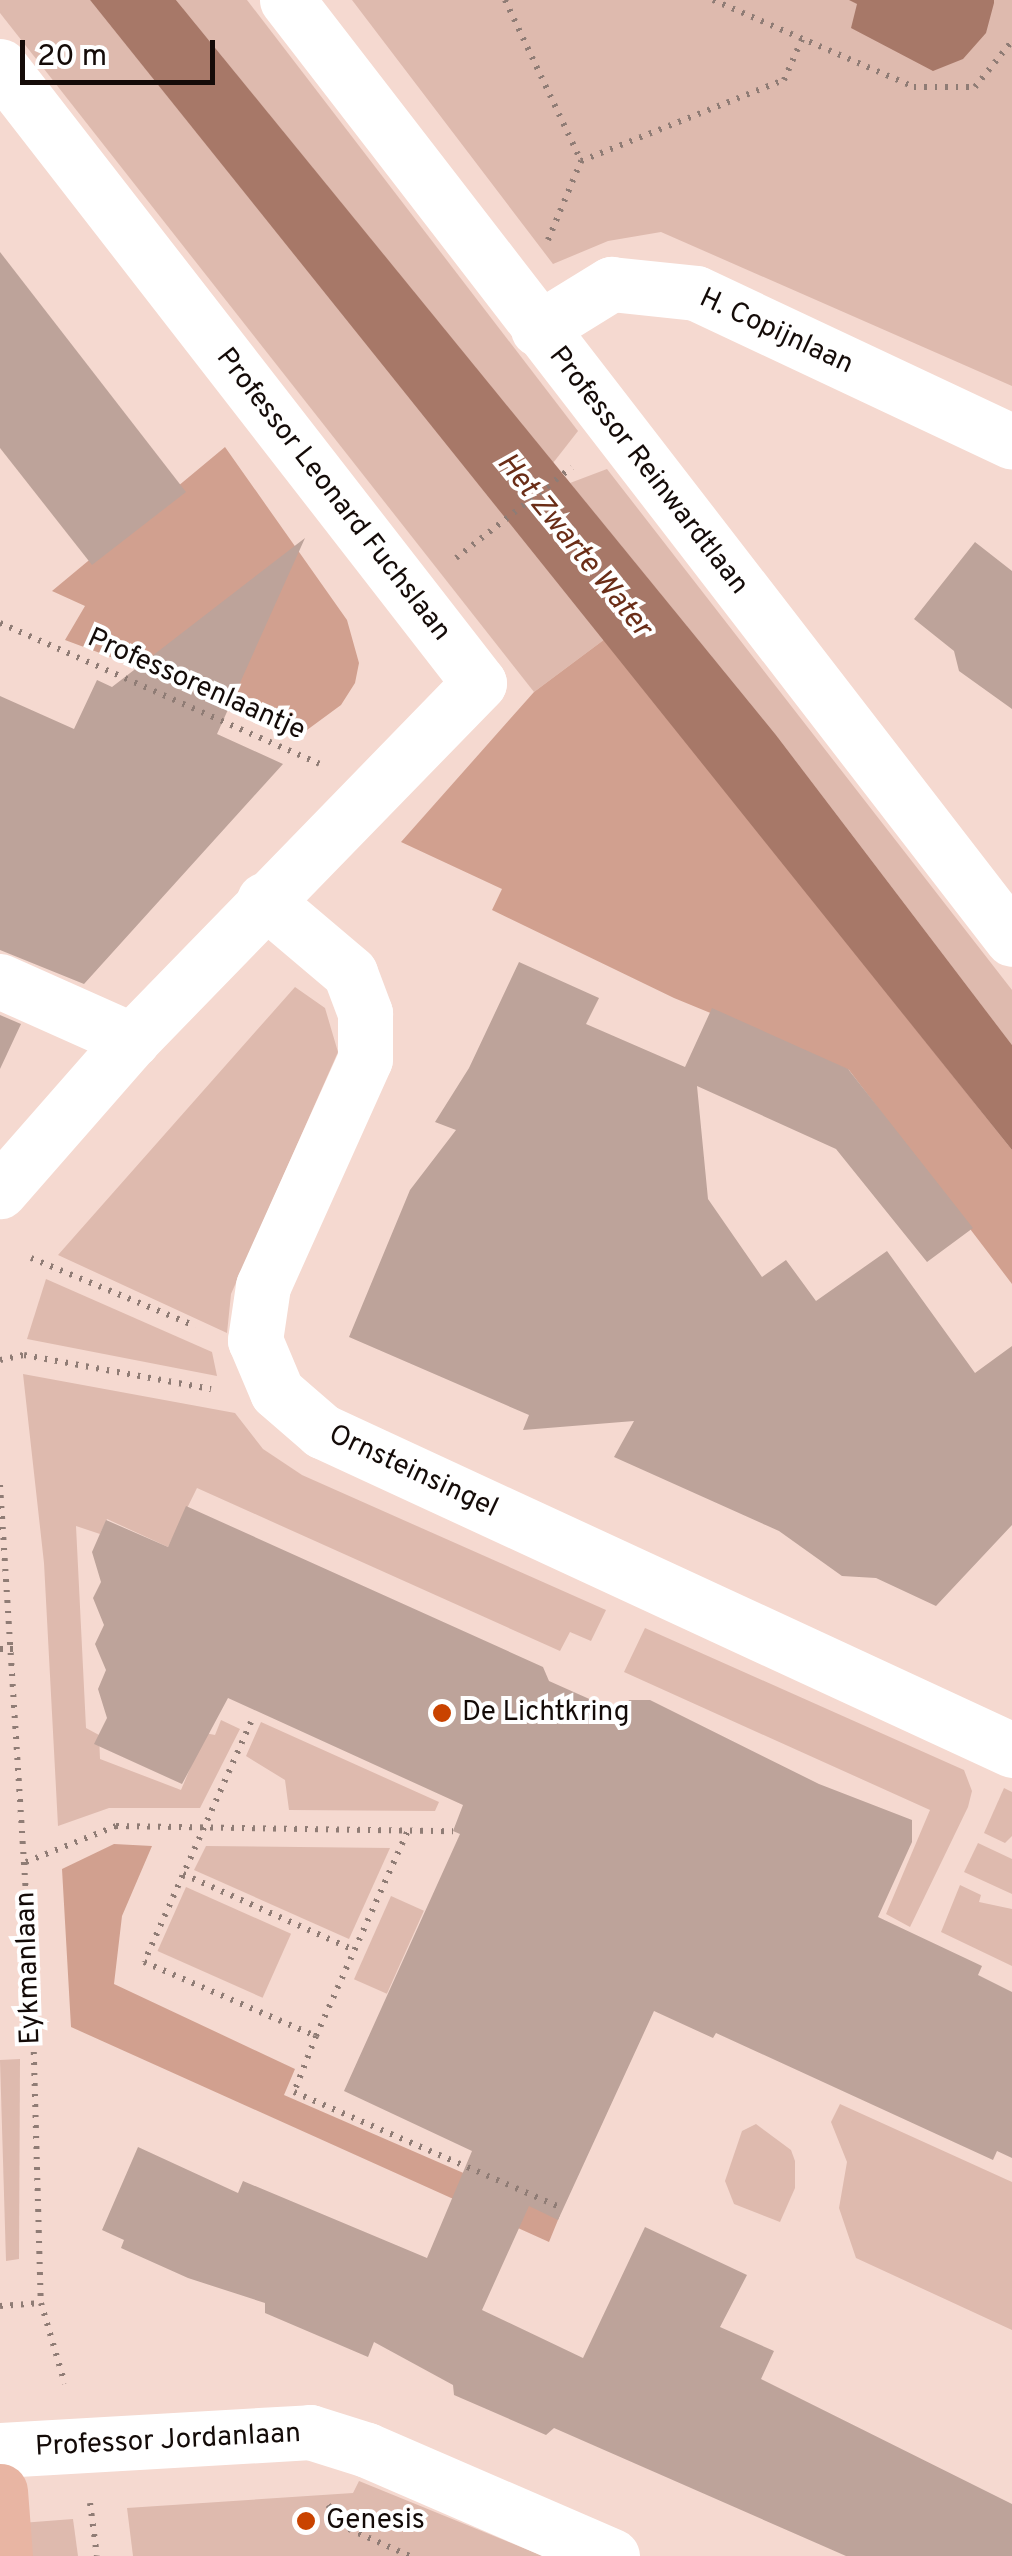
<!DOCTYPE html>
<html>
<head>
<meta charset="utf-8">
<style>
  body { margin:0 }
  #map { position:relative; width:1012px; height:2556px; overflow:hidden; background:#f5d9d0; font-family:Overpass,sans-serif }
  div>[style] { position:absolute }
  .green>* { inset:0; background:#debaae; transform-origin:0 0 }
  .forest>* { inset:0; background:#d1a08f }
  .water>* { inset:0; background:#a77868 }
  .building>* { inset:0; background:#bda39a }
  .path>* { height:6px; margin-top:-3px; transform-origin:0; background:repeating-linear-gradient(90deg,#8f7c75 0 2.5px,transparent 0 10.5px) }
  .minor>* { height:55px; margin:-27.5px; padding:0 27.5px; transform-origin:27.5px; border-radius:27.5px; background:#fff }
  .major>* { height:55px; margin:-27.5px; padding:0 27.5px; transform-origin:27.5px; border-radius:27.5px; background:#e8b5a3 }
  .dots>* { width:28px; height:28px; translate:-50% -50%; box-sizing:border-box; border:5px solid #fff; border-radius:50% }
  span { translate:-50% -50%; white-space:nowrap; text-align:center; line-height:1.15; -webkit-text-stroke:8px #fff; paint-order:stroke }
  .street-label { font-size:28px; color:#140b08 }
  .poi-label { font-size:28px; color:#140b08 }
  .left { translate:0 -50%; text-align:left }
  .water-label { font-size:30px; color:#6a2d17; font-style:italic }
  .scale { position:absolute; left:20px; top:40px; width:195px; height:45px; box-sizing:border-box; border:5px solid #140b08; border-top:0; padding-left:12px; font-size:30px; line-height:35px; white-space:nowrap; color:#140b08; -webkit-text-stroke:8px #fff; paint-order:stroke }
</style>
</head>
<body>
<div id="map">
  <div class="green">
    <i style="clip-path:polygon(0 0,90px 0,605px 639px,534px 692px,0 13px)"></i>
    <i style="clip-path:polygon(176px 0,247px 0,578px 431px,553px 463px)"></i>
    <i style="clip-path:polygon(352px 0,1012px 0,1012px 386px,661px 232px,608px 241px,553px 264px)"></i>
    <i style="clip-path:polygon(607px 469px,1012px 990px,1012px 1045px,776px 735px,570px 483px)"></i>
    <i style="clip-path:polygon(295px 987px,325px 1008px,338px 1052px,231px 1294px,227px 1333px,58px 1255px)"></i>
    <i style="clip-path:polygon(46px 1279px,212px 1352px,217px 1376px,27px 1339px)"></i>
    <i style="clip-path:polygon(23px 1374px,235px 1413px,263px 1449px,302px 1475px,606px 1610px,591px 1641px,570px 1632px,560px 1651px,197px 1488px,168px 1547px,107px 1519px,100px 1534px,76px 1526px,86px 1728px,99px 1735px,100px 1759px,181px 1790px,205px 1733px,215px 1735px,221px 1720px,240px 1729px,200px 1808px,109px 1808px,58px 1826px,44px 1563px)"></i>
    <i style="clip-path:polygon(645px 1628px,964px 1770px,972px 1791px,968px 1807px,910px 1927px,886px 1914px,930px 1810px,624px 1672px)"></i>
    <i style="clip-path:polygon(261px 1722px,439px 1802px,435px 1811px,289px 1810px,285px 1780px,246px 1756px)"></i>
    <i style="clip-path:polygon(1004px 1788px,1012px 1792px,1012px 1836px,1005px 1843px,984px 1833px)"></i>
    <i style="clip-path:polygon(978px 1843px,1012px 1859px,1012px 1894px,964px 1872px)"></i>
    <i style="clip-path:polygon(206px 1846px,390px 1848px,349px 1939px,194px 1870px)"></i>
    <i style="clip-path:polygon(960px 1885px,981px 1895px,979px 1902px,1012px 1909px,1012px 1966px,941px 1932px)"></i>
    <i style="left:186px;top:1887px;width:115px;height:70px;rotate:24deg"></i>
    <i style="left:391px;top:1896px;width:36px;height:91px;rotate:24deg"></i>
    <i style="clip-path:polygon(20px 2059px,19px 2259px,6px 2261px,0 2060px)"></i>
    <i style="clip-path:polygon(840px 2104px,1012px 2182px,1012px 2330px,856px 2258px,839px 2208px,847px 2162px,831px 2122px)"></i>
    <i style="clip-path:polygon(756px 2124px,791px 2150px,795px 2161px,795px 2188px,780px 2222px,734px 2204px,725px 2181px,742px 2131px)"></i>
    <i style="clip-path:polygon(359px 2481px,543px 2556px,133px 2556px,127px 2508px,353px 2493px)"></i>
    <i style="clip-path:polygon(73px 2519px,78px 2556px,23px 2556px,21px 2523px)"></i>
  </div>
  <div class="forest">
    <i style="clip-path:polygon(225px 447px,347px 620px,359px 663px,355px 683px,341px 705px,307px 730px,65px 640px,85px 606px,52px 591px)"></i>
    <i style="clip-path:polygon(605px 639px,1012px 1150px,1012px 1284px,849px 1070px,674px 998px,492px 910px,502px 889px,401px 842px,534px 692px)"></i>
    <i style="clip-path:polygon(114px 1844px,152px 1846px,122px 1916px,114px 1984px,295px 2069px,284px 2095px,560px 2215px,549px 2242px,71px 2027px,62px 1869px)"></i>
  </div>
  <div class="water">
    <i style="clip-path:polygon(90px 0,176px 0,776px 735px,1012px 1045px,1012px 1150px)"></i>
    <i style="clip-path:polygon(849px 0,994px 0,994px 3px,986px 33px,963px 59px,933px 71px,851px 28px,857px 4px)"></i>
  </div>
  <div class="building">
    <i style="clip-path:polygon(0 252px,186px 492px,92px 565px,0 448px)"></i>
    <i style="clip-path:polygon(305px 538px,217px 734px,283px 764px,84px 984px,0 950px,0 696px,74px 729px,97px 680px,112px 687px)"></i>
    <i style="clip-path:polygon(975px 542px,1012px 571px,1012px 709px,959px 671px,954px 651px,914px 619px)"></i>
    <i style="clip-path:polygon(519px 962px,599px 998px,586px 1024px,685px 1067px,712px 1008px,848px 1069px,973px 1228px,927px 1262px,836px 1149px,697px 1086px,708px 1199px,762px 1277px,786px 1260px,816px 1301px,887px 1251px,975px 1373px,1012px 1346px,1012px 1525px,936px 1606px,876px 1578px,842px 1576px,779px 1531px,614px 1457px,634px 1421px,523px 1430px,529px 1415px,349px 1337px,410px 1190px,456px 1130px,435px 1122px,469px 1068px)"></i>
    <i style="clip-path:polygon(0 1015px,21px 1024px,0 1069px)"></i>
    <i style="clip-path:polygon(186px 1506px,543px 1667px,549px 1681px,623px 1714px,629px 1700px,650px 1700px,819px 1784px,912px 1820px,912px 1842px,878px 1917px,982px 1966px,978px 1975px,1012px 1992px,1012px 2158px,997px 2151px,993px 2160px,716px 2033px,713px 2038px,654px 2011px,558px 2220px,529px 2206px,482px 2310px,583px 2358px,645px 2227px,747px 2275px,720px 2327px,774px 2351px,761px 2379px,1012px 2504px,1012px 2556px,846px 2556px,554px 2428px,546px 2435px,454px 2395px,453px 2385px,374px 2342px,368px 2357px,265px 2313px,265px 2303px,188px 2278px,121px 2248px,124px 2240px,102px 2230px,138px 2147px,238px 2193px,243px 2181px,427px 2258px,472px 2151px,344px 2091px,460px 1834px,453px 1831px,463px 1805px,228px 1698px,182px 1784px,94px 1744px,107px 1718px,98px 1689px,106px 1670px,95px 1644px,104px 1625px,93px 1598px,101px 1582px,92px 1552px,106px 1520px,168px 1547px)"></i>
  </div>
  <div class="path">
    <i style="left:505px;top:0;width:178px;rotate:64.7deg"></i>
    <i style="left:713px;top:0;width:219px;rotate:23.4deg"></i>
    <i style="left:914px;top:87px;width:61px"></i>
    <i style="left:975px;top:87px;width:59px;rotate:-51.2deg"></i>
    <i style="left:548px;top:240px;width:86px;rotate:-67.3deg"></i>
    <i style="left:581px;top:161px;width:219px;rotate:-21.8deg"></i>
    <i style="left:784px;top:80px;width:45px;rotate:-66.3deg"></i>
    <i style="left:456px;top:558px;width:147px;rotate:-38.1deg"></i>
    <i style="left:0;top:623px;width:349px;rotate:23.8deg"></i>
    <i style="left:31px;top:1258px;width:178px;rotate:22.5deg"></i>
    <i style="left:0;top:1360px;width:25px;rotate:-12deg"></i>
    <i style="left:24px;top:1355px;width:190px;rotate:10.3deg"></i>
    <i style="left:0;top:1485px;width:505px;rotate:86.37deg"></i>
    <i style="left:32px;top:1989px;width:314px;rotate:88.4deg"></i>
    <i style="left:41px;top:2303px;width:84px;rotate:73.5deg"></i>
    <i style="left:0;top:1649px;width:15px"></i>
    <i style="left:251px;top:1722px;width:263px;rotate:114deg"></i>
    <i style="left:144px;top:1962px;width:187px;rotate:23.3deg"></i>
    <i style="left:316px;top:2036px;width:226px;rotate:-65.9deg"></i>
    <i style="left:26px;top:1862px;width:97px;rotate:-21.8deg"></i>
    <i style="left:116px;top:1826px;width:337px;rotate:0.9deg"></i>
    <i style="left:183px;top:1874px;width:187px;rotate:24deg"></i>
    <i style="left:316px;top:2036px;width:60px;rotate:111.4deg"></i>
    <i style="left:294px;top:2092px;width:288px;rotate:23.4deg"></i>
    <i style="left:0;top:2306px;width:41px;rotate:-4.2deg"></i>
    <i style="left:90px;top:2503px;width:53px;rotate:82.5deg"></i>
    <i style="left:328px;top:2505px;width:32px;rotate:49deg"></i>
    <i style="left:349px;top:2529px;width:67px;rotate:23.9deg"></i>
  </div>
  <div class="minor">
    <i style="left:287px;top:0;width:1186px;rotate:52.33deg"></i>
    <i style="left:0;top:66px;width:781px;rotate:52.18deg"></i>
    <i style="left:479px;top:683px;width:498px;rotate:134.2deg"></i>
    <i style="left:132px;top:1040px;width:201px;rotate:131.2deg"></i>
    <i style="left:538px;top:329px;width:86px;rotate:-31.7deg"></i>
    <i style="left:611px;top:284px;width:85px;rotate:6deg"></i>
    <i style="left:696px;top:293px;width:349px;rotate:25.2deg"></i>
    <i style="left:264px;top:900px;width:113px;rotate:40.3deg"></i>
    <i style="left:350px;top:973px;width:43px;rotate:69.4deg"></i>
    <i style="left:365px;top:1013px;width:46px;rotate:90deg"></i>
    <i style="left:365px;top:1059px;width:249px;rotate:114.2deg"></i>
    <i style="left:263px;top:1286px;width:55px;rotate:98.4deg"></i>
    <i style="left:255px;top:1340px;width:56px;rotate:67.1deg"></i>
    <i style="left:277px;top:1392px;width:60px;rotate:40.9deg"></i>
    <i style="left:322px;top:1431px;width:760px;rotate:24.81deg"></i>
    <i style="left:0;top:981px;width:145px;rotate:24.1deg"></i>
    <i style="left:0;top:2450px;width:311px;rotate:-3.3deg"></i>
    <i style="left:310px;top:2432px;width:60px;rotate:17.5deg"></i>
    <i style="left:367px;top:2450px;width:267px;rotate:23.4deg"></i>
  </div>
  <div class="major">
    <i style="left:0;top:2491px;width:65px;rotate:85.6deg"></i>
  </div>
  <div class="dots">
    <i style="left:442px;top:1713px;background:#c94300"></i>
    <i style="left:306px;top:2521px;background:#c94300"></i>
  </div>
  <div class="street-label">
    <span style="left:776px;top:332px;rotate:25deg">H. Copijnlaan</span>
    <span style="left:648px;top:471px;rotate:52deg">Professor Reinwardtlaan</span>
    <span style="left:333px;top:495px;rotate:52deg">Professor Leonard Fuchslaan</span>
    <span style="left:196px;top:685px;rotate:24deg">Professorenlaantje</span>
    <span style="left:413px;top:1472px;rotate:25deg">Ornsteinsingel</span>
    <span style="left:29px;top:1968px;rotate:-92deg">Eykmanlaan</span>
    <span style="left:168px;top:2441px;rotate:-3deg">Professor Jordanlaan</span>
  </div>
  <div class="poi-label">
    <span class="left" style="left:462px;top:1713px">De Lichtkring</span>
    <span class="left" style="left:326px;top:2521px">Genesis</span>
  </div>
  <div class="water-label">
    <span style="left:573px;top:546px;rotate:51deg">Het Zwarte Water</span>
  </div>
  <div class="scale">20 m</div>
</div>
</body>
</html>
